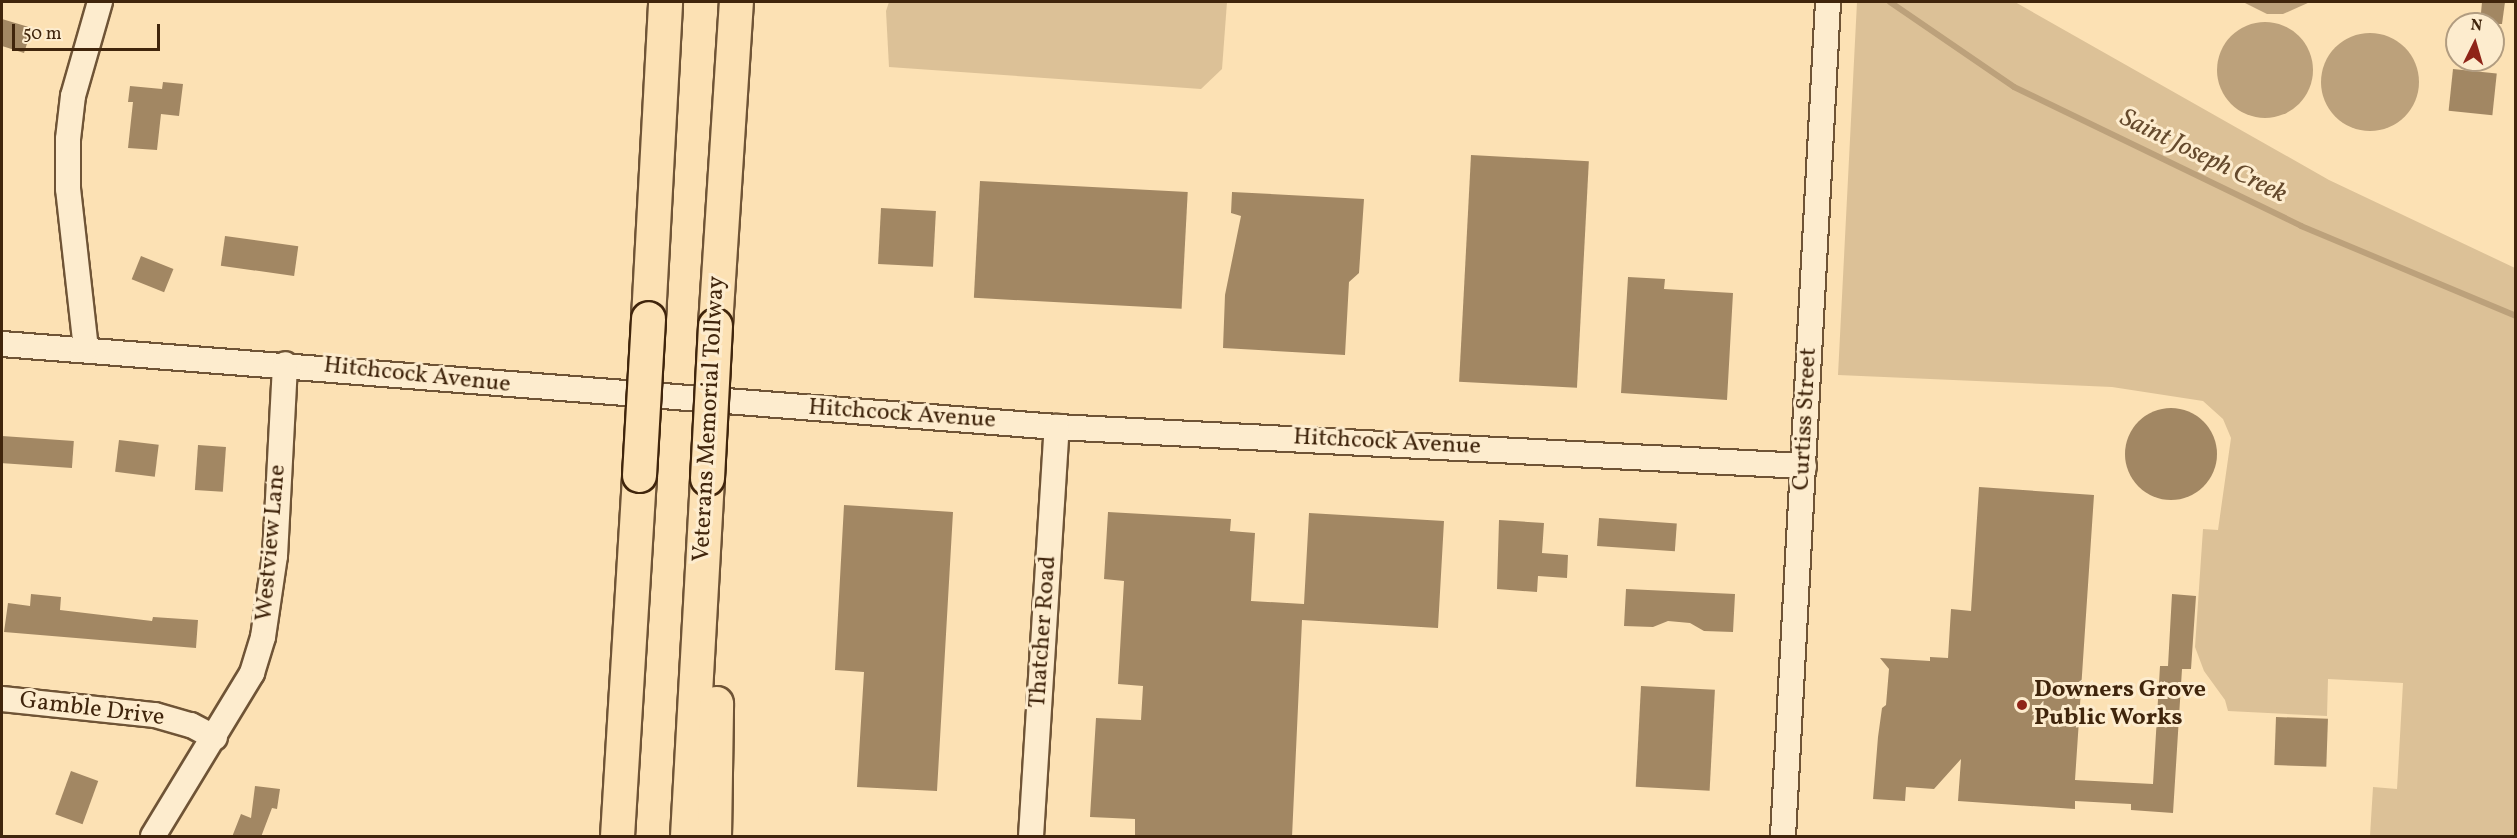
<!DOCTYPE html>
<html>
<head>
<meta charset="utf-8">
<style>
	body { margin:0 }
	#map { position:relative; width:2517px; height:838px; overflow:hidden; background:#fce1b4; font-family:Vollkorn,serif }
	div>[style] { position:absolute }
	.green>* { inset:0; background:#dcc197 }
	.water>* { inset:0; background:#bca17b }
	.round { border-radius:50% }
	.stream>* { height:6px; margin:-3px; padding:0 3px; transform-origin:3px; border-radius:3px; background:#bca17b }
	.building>* { inset:0; background:#a28763; transform-origin:0 0 }
	.roads { filter:drop-shadow(2px 0 #6f5436) drop-shadow(-2px 0 #6f5436) drop-shadow(0 2px #6f5436) drop-shadow(0 -2px #6f5436) }
	.minor>* { height:24px; margin:-12px; padding:0 12px; transform-origin:12px; border-radius:12px; background:#fdecce }
	.highway>* { height:33px; margin:-16.5px; padding:0 16.5px; transform-origin:16.5px; border-radius:16.5px; background:#fce1b4 }
	.bridges { filter:drop-shadow(2px 0 #40250c) drop-shadow(-2px 0 #40250c) drop-shadow(0 2px #40250c) drop-shadow(0 -2px #40250c) }
	.highway-bridge>* { height:33px; margin:-16.5px; padding:0 16.5px; transform-origin:16.5px; border-radius:16.5px; background:#fce1b4 }
	.dots>* { width:16px; height:16px; translate:-50% -50%; box-sizing:border-box; border:3px solid #fdecce; border-radius:50% }
	span { translate:-50% -50%; white-space:nowrap; text-align:center; line-height:1.15; -webkit-text-stroke:6px #fdecce; paint-order:stroke }
	.street-label { font-size:24px; color:#40250c }
	.poi-label { font-size:24px; color:#40250c; font-weight:700 }
	.left { translate:0 -50%; text-align:left }
	.water-label { font-size:26px; color:#654a2d; font-style:italic }
	.frame { position:absolute; inset:0; border:3px solid #40250c; pointer-events:none }
	.north { position:absolute; left:2445px; top:12px; width:60px; height:60px; box-sizing:border-box; background:#fdecce; border:2px solid #b19c80; border-radius:50%; rotate:5deg; font-size:16px; font-weight:700; line-height:24px; text-align:center; color:#40250c }
	.north::after { content:''; display:block; margin:auto; width:21px; height:27px; background:#8f2418; clip-path:polygon(50% 0,100% 100%,50% 72%,0 100%) }
	.scale { position:absolute; left:12px; top:24px; width:148px; height:27px; box-sizing:border-box; border:3px solid #40250c; border-top:0; padding-left:8px; font-size:18px; line-height:21px; white-space:nowrap; color:#40250c; -webkit-text-stroke:4px #fdecce; paint-order:stroke }
</style>
</head>
<body>
<div id="map">
	<div class="green">
		<div style="clip-path:polygon(889px 2px,1227px 2px,1222px 69px,1201px 89px,889px 67px,886px 11px)"></div>
		<div style="clip-path:polygon(1857px 2px,2015px 2px,2329px 180px,2515px 268px,2515px 836px,2370px 836px,2373px 787px,2397px 789px,2403px 683px,2328px 679px,2327px 716px,2228px 711px,2225px 700px,2204px 671px,2195px 647px,2203px 529px,2218px 530px,2231px 438px,2223px 419px,2203px 401px,2112px 387px,1838px 375px)"></div>
	</div>
	<div class="water">
		<div style="clip-path:polygon(2243px 2px,2310px 2px,2283px 14px,2267px 14px)"></div>
		<div class="round" style="left:2217px;top:22px;width:96px;height:96px"></div>
		<div class="round" style="left:2321px;top:33px;width:98px;height:98px"></div>
	</div>
	<div class="stream">
		<div style="left:1890px;top:2px;width:150px;rotate:34.4deg"></div>
		<div style="left:2014px;top:87px;width:319px;rotate:25.8deg"></div>
		<div style="left:2301px;top:226px;width:233px;rotate:22.7deg"></div>
	</div>
	<div class="building">
		<div style="clip-path:polygon(2482px 2px,2505px 2px,2502px 24px,2480px 24px)"></div>
		<div style="clip-path:polygon(2px 19px,32px 28px,24px 53px,2px 46px)"></div>
		<div style="left:2453px;top:69px;width:44px;height:42px;rotate:6deg"></div>
		<div style="clip-path:polygon(163px 82px,183px 84px,179px 116px,161px 114px,157px 150px,128px 148px,133px 102px,128px 102px,130px 86px,162px 89px)"></div>
		<div style="left:1471px;top:155px;width:118px;height:227px;rotate:3deg"></div>
		<div style="left:980px;top:181px;width:208px;height:117px;rotate:3deg"></div>
		<div style="clip-path:polygon(1232px 192px,1364px 199px,1359px 273px,1349px 282px,1345px 355px,1223px 348px,1225px 295px,1241px 216px,1231px 213px)"></div>
		<div style="left:881px;top:208px;width:55px;height:56px;rotate:3deg"></div>
		<div style="left:225px;top:236px;width:74px;height:30px;rotate:8deg"></div>
		<div style="left:141px;top:256px;width:35px;height:25px;rotate:22deg"></div>
		<div style="clip-path:polygon(1628px 277px,1665px 279px,1664px 289px,1733px 293px,1727px 400px,1621px 393px)"></div>
		<div class="round" style="left:2125px;top:408px;width:92px;height:92px"></div>
		<div style="left:2px;top:436px;width:72px;height:27px;rotate:4deg"></div>
		<div style="left:119px;top:440px;width:40px;height:32px;rotate:7deg"></div>
		<div style="left:198px;top:445px;width:28px;height:45px;rotate:4deg"></div>
		<div style="clip-path:polygon(1979px 487px,2094px 495px,2075px 780px,2153px 784px,2160px 666px,2168px 666px,2172px 594px,2196px 596px,2191px 669px,2182px 669px,2173px 813px,2131px 810px,2131px 804px,2075px 801px,2075px 809px,1958px 801px,1961px 759px,1934px 789px,1906px 787px,1905px 801px,1873px 799px,1878px 737px,1882px 708px,1886px 705px,1889px 669px,1880px 658px,1930px 661px,1930px 657px,1948px 658px,1951px 609px,1971px 611px)"></div>
		<div style="clip-path:polygon(844px 505px,953px 512px,937px 791px,857px 787px,864px 672px,835px 670px)"></div>
		<div style="clip-path:polygon(1108px 512px,1231px 519px,1230px 531px,1255px 533px,1251px 601px,1304px 604px,1309px 513px,1444px 521px,1438px 628px,1302px 620px,1292px 837px,1135px 835px,1135px 819px,1090px 817px,1096px 718px,1141px 720px,1143px 686px,1118px 684px,1124px 581px,1104px 579px)"></div>
		<div style="left:1599px;top:518px;width:78px;height:28px;rotate:4deg"></div>
		<div style="clip-path:polygon(1499px 520px,1544px 523px,1542px 553px,1568px 555px,1567px 578px,1538px 576px,1537px 592px,1497px 589px)"></div>
		<div style="clip-path:polygon(1626px 589px,1735px 594px,1733px 632px,1704px 631px,1690px 623px,1668px 621px,1653px 627px,1624px 626px)"></div>
		<div style="clip-path:polygon(31px 594px,61px 597px,60px 610px,152px 621px,153px 617px,198px 620px,196px 648px,4px 632px,8px 603px,30px 606px)"></div>
		<div style="left:1641px;top:686px;width:74px;height:101px;rotate:3deg"></div>
		<div style="left:2276px;top:717px;width:52px;height:48px;rotate:2deg"></div>
		<div style="left:71px;top:771px;width:29px;height:46px;rotate:20deg"></div>
		<div style="clip-path:polygon(255px 786px,280px 789px,277px 809px,272px 808px,261px 837px,232px 837px,241px 814px,251px 818px)"></div>
	</div>
	<div class="roads">
		<div class="minor">
			<div style="left:2px;top:344px;width:1058px;rotate:4.5deg"></div>
			<div style="left:1057px;top:427px;width:748px;rotate:2.99deg"></div>
			<div style="left:86px;top:349px;width:161px;rotate:-96.4deg"></div>
			<div style="left:68px;top:189px;width:50px;rotate:-90deg"></div>
			<div style="left:68px;top:139px;width:43px;rotate:-83.4deg"></div>
			<div style="left:73px;top:96px;width:98px;rotate:-74deg"></div>
			<div style="left:2px;top:699px;width:154px;rotate:6deg"></div>
			<div style="left:155px;top:715px;width:37px;rotate:16deg"></div>
			<div style="left:191px;top:725px;width:27px;rotate:28deg"></div>
			<div style="left:153px;top:836px;width:191px;rotate:-58.7deg"></div>
			<div style="left:252px;top:673px;width:38px;rotate:-73deg"></div>
			<div style="left:263px;top:637px;width:82px;rotate:-81.6deg"></div>
			<div style="left:275px;top:556px;width:192px;rotate:-87deg"></div>
			<div style="left:1031px;top:836px;width:410px;rotate:-86.4deg"></div>
			<div style="left:1783px;top:836px;width:835px;rotate:-86.91deg"></div>
		</div>
		<div class="highway">
			<div style="left:648px;top:318px;width:316px;rotate:-86.9deg"></div>
			<div style="left:715px;top:325px;width:324px;rotate:-86.3deg"></div>
			<div style="left:617px;top:836px;width:362px;rotate:-86.5deg"></div>
			<div style="left:687px;top:836px;width:359px;rotate:-86.8deg"></div>
			<div style="left:714px;top:836px;width:133px;rotate:-89.1deg"></div>
		</div>
	</div>
	<div class="bridges">
		<div class="highway-bridge">
			<div style="left:639px;top:475px;width:157px;rotate:-86.7deg"></div>
			<div style="left:707px;top:478px;width:153px;rotate:-87deg"></div>
		</div>
	</div>
	<div class="dots">
		<div style="left:2022px;top:705px;background:#8f2418"></div>
	</div>
	<div class="street-label">
		<span style="left:417px;top:376px;rotate:6deg">Hitchcock Avenue</span>
		<span style="left:902px;top:415px;rotate:4deg">Hitchcock Avenue</span>
		<span style="left:710px;top:419px;rotate:-87deg">Veterans Memorial Tollway</span>
		<span style="left:1806px;top:419px;rotate:-87deg">Curtiss Street</span>
		<span style="left:1387px;top:443px;rotate:3deg">Hitchcock Avenue</span>
		<span style="left:272px;top:543px;rotate:-85deg">Westview Lane</span>
		<span style="left:1044px;top:632px;rotate:-86deg">Thatcher Road</span>
		<span style="left:92px;top:710px;rotate:7deg">Gamble Drive</span>
	</div>
	<div class="poi-label">
		<span class="left" style="left:2034px;top:705px">Downers Grove<br>Public Works</span>
	</div>
	<div class="water-label">
		<span style="left:2203px;top:157px;rotate:26deg">Saint Joseph Creek</span>
	</div>
	<div class="frame"></div>
	<div class="north">N</div>
	<div class="scale">50 m</div>
</div>
</body>
</html>
